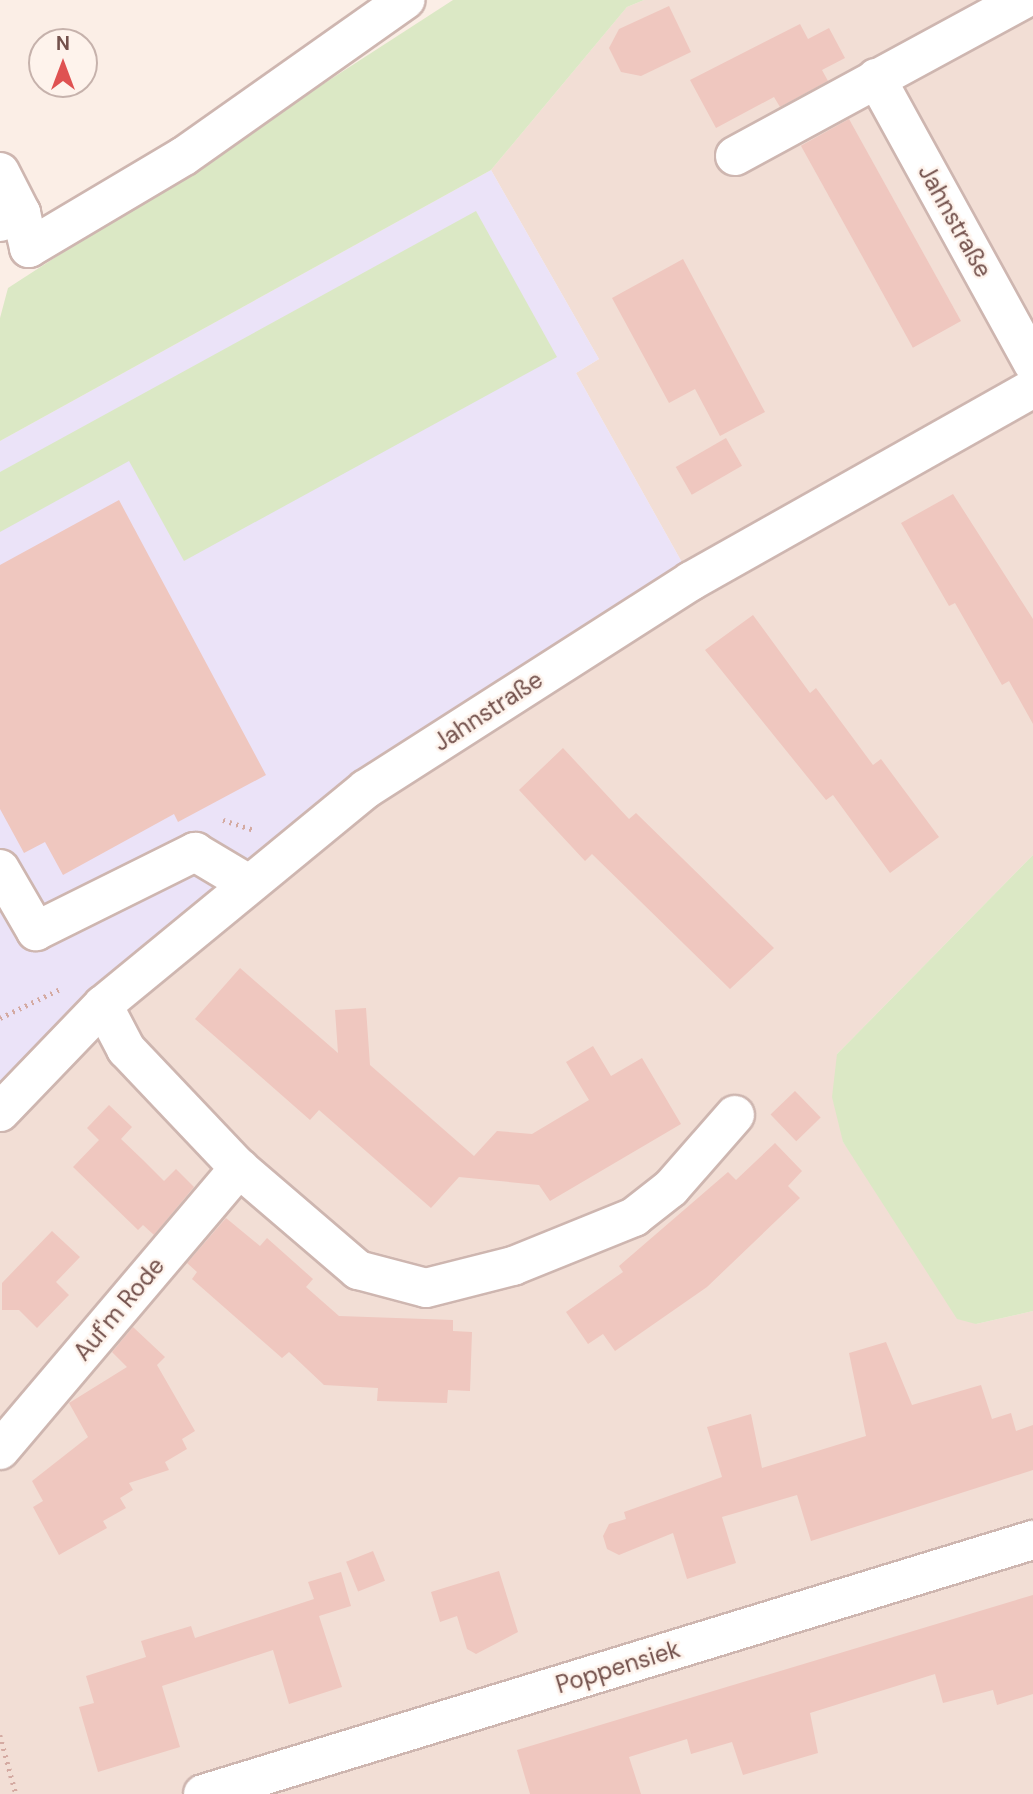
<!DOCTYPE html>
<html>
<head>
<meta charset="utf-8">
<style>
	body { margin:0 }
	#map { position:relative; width:1033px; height:1794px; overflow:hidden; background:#fbeee6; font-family:"DM Sans",sans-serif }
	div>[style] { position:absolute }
	.residential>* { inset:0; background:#f2ded5 }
	.education>* { inset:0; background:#ebe3f8 }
	.green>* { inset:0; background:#dbe8c5 }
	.building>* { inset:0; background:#efc7bf; transform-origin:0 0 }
	.path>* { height:4.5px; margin-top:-2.25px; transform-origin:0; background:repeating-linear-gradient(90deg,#d4aaa2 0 2px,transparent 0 7px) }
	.roads { filter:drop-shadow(2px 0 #ceb6b0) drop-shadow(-2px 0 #ceb6b0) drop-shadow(0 2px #ceb6b0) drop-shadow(0 -2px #ceb6b0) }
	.minor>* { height:38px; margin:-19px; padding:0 19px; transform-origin:19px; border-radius:19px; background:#fff }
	span { translate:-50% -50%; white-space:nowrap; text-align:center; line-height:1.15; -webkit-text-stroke:5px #fef3ec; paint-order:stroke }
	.street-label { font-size:24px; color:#73514c }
	.north { position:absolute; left:28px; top:28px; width:70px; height:70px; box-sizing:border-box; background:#fef3ec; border:2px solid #c6b2ac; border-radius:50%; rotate:0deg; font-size:19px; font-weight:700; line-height:28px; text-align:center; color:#73514c }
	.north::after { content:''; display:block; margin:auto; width:24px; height:32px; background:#df5252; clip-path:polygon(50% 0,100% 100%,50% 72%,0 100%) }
</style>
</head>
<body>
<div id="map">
	<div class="residential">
		<div style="clip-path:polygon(644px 0,1033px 0,1033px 855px,837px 1054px,843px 1142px,976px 1324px,1033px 1311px,1033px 1794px,0 1794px,0 1083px,248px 858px,352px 781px,684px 566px,576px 373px,599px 359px,491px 170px,627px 7px)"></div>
	</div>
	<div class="education">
		<div style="clip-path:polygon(491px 170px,599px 359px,576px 373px,684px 566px,352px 781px,248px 858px,0 1083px,0 441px)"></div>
	</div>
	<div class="green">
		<div style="clip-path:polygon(453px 0,644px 0,627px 7px,491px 170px,0 441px,0 318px,8px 288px)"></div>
		<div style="clip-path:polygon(476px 211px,557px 357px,184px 561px,129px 461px,0 532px,0 472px)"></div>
		<div style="clip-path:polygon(1033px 855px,1033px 1311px,976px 1324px,957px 1319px,843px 1142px,832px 1097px,837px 1054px)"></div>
	</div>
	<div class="building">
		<div style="clip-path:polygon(669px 6px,691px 52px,641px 76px,621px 72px,609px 48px,619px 29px)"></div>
		<div style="clip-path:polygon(800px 24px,808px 39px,829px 28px,845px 58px,822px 70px,828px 81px,780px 107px,774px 97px,716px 128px,690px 80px)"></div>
		<div style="left:849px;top:119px;width:231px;height:55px;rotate:61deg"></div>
		<div style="clip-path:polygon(683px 259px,765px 412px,720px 436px,695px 389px,669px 403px,612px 298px)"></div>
		<div style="left:726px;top:438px;width:32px;height:58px;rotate:60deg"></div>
		<div style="clip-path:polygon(953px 494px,1033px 619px,1033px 724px,1009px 681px,1002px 685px,955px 603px,949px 606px,901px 523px)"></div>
		<div style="clip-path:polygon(119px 500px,266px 775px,178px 822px,174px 814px,63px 875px,45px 842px,24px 853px,0 809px,0 565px)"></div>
		<div style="clip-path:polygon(753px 615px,810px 693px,816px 688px,873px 765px,881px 759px,939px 837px,890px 873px,833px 795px,826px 800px,705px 650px)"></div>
		<div style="clip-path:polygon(563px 748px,629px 819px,636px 813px,774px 948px,730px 989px,592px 854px,585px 861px,519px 790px)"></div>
		<div style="clip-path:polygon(240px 968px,338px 1053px,335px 1010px,366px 1008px,370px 1065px,474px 1156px,497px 1131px,532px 1134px,589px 1100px,566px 1062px,593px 1046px,611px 1076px,642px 1058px,681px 1124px,550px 1201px,539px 1185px,459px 1177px,431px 1208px,319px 1110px,310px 1120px,195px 1019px)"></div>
		<div style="left:795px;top:1091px;width:37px;height:34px;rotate:46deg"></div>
		<div style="clip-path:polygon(109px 1105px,132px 1127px,121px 1139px,143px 1160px,164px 1181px,176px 1169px,194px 1187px,154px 1235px,143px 1225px,138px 1230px,73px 1167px,99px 1140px,87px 1128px)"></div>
		<div style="clip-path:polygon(775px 1143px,802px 1171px,788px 1186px,800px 1198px,707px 1287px,615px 1351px,603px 1334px,588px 1344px,566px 1312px,623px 1272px,619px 1266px,728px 1172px,736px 1180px)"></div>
		<div style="clip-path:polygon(226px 1218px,260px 1246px,267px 1238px,313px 1279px,306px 1287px,339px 1316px,453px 1320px,453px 1331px,472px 1332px,470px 1391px,448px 1390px,447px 1403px,377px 1401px,378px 1388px,324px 1385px,289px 1352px,282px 1358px,192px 1279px,197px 1272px,187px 1263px)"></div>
		<div style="clip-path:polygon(52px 1231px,80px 1257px,56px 1282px,69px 1295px,37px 1328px,19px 1310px,2px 1310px,2px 1283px)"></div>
		<div style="clip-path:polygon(133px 1327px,165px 1357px,157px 1365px,195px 1431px,182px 1439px,187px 1449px,165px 1462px,169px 1470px,129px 1483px,133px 1490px,120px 1498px,126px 1508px,103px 1521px,107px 1528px,59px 1555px,33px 1507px,43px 1501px,32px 1481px,88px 1437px,69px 1403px,127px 1367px,112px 1352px)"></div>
		<div style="clip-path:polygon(886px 1342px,912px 1405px,981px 1385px,992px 1419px,1011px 1413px,1016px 1431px,1033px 1425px,1033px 1470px,811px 1541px,797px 1495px,722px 1517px,736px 1563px,687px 1579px,673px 1533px,619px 1555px,607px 1549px,603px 1536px,609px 1524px,626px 1519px,624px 1512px,722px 1477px,707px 1427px,751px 1414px,762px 1468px,866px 1436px,849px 1353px)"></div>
		<div style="left:373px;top:1551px;width:32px;height:29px;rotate:68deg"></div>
		<div style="clip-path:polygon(499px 1571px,518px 1632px,476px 1654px,467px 1649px,457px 1616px,440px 1622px,431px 1592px)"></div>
		<div style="clip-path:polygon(341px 1572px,351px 1606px,319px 1616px,342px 1687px,289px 1704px,273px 1650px,162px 1686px,180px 1747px,98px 1772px,79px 1707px,94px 1703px,86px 1676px,146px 1657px,141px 1641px,191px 1626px,195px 1638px,314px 1599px,308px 1582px)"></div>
		<div style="clip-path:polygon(1033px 1595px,1033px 1694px,997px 1705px,993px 1690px,943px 1703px,935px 1674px,810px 1713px,818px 1753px,743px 1775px,732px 1742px,691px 1754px,687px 1739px,629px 1757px,641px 1794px,530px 1794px,517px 1750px)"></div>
	</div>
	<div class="path">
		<div style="left:223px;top:820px;width:33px;rotate:18deg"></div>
		<div style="left:0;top:1018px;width:69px;rotate:-25.8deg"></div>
		<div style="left:0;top:1735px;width:61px;rotate:74.8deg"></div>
	</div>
	<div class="roads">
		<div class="minor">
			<div style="left:876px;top:78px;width:326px;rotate:61.2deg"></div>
			<div style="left:735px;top:156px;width:327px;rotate:-28.5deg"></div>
			<div style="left:0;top:172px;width:46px;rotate:62.9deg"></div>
			<div style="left:0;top:222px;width:23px;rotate:-23deg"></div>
			<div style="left:21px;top:213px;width:36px;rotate:77deg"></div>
			<div style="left:29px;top:248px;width:180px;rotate:-30.7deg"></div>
			<div style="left:184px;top:156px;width:271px;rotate:-35.2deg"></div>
			<div style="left:0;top:869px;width:72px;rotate:59.9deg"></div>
			<div style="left:36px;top:931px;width:178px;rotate:-26.4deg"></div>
			<div style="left:195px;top:852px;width:61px;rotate:30.8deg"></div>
			<div style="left:103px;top:1005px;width:50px;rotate:62.4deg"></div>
			<div style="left:126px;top:1049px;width:164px;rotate:46.5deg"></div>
			<div style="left:239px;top:1168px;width:157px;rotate:40.6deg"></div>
			<div style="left:358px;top:1270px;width:70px;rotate:14.8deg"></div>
			<div style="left:426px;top:1288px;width:90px;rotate:-14.2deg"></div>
			<div style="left:513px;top:1266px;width:131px;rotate:-22deg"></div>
			<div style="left:634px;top:1217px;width:47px;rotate:-38.1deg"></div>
			<div style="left:671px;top:1188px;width:97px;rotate:-48.8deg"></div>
			<div style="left:0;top:1112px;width:149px;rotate:-46.1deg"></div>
			<div style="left:103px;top:1005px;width:340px;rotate:-39.4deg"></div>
			<div style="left:366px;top:789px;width:386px;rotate:-32.6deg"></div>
			<div style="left:691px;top:581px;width:393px;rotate:-29.4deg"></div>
			<div style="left:0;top:1450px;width:370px;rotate:-49.7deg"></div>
			<div style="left:203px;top:1794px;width:868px;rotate:-17.02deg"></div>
		</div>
	</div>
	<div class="street-label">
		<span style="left:955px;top:221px;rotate:61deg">Jahnstraße</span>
		<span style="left:488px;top:711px;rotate:-33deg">Jahnstraße</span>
		<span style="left:119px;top:1309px;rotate:-50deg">Auf'm Rode</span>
		<span style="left:618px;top:1667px;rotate:-17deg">Poppensiek</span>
	</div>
	<div class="north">N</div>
</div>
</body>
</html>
